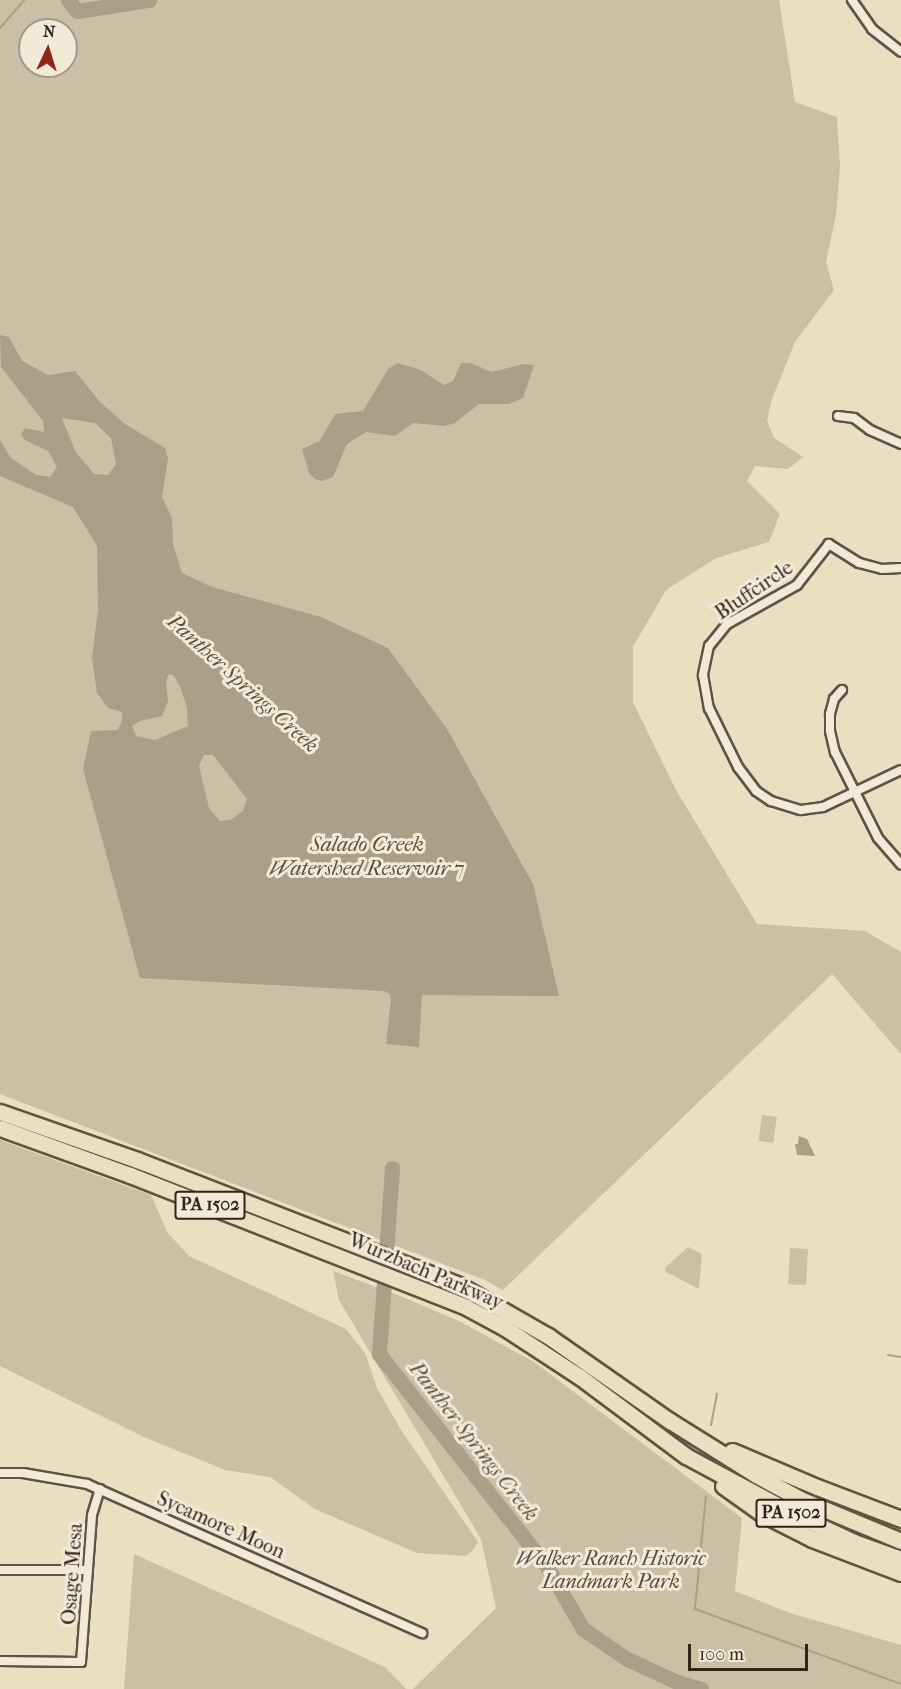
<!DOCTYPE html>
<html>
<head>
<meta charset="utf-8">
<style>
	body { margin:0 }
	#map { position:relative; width:901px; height:1689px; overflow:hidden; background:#eadfc1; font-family:"IM FELL French Canon",serif }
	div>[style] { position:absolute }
	.green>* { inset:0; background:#cbbfa5; transform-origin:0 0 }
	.water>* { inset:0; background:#ac9f88 }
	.stream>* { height:2px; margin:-1px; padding:0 1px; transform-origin:1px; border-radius:1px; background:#ac9f88 }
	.river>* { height:15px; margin:-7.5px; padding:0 7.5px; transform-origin:7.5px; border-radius:7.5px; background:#ac9f88 }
	.roads { filter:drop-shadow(2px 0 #615344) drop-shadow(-2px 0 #615344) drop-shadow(0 2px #615344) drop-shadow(0 -2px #615344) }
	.street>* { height:8px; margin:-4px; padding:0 4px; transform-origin:4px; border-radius:4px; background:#f1ead7 }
	.highway>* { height:15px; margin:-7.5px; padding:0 7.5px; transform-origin:7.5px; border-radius:7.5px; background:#eadfc1 }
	span { translate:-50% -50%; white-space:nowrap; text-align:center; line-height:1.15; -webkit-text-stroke:6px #f1ead7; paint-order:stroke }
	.shield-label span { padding:2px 4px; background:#f1ead7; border:2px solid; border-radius:4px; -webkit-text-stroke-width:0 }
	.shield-label { font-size:18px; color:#33241a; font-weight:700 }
	.street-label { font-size:20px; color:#33241a }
	.park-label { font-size:20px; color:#594b3d; font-style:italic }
	.water-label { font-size:21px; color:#5d4f40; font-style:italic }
	.north { position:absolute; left:18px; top:18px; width:60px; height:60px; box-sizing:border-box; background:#f1ead7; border:2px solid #a59b8b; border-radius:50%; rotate:4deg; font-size:16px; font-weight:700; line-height:24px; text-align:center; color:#33241a }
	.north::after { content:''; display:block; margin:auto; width:21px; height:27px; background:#8f2418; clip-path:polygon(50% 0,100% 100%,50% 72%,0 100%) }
	.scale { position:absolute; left:688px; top:1644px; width:120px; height:27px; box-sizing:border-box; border:3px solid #33241a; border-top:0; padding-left:8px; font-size:18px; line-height:21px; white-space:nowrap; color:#33241a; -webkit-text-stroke:4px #f1ead7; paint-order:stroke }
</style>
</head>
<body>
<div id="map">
	<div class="green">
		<div style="clip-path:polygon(evenodd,0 0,779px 0,795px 102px,837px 117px,840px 166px,836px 215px,826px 262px,834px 290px,795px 342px,772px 399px,767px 420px,774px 438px,803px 457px,788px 469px,755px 466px,747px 481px,780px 514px,769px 542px,716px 558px,666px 590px,633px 647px,633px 702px,676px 790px,757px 924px,865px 931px,901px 952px,901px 1054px,832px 974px,503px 1290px,485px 1280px,0 1094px,0 0,30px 30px,66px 30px,66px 66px,30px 66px,30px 30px)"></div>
		<div style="left:762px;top:1115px;width:15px;height:26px;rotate:8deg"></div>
		<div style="clip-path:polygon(0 1140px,151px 1195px,167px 1232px,189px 1256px,346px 1329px,365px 1353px,377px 1388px,401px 1430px,478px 1542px,474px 1549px,466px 1556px,417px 1553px,315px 1509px,270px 1477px,225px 1470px,144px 1437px,0 1366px)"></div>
		<div style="clip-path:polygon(688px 1247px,702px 1254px,699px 1289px,666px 1272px,665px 1268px)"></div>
		<div style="left:790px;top:1248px;width:18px;height:36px;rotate:3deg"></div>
		<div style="clip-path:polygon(333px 1271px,398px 1295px,461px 1322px,534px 1362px,742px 1518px,735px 1591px,790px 1613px,901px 1645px,901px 1689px,413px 1689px,496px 1608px,481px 1539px,339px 1300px)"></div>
		<div style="clip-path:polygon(134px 1554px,385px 1667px,406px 1689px,124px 1689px)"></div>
	</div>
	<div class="water">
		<div style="clip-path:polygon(evenodd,0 335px,9px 337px,22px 361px,48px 375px,75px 371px,100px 402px,125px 424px,165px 448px,168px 458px,162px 497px,172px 518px,173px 544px,182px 573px,212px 587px,321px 617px,388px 648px,447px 729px,533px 884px,559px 996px,422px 995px,419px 1047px,386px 1044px,391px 999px,390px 994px,384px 991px,140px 978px,83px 769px,91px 731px,118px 730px,122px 720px,122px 712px,108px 708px,97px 693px,92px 657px,98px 610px,97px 546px,73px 507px,0 476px,0 440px,11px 458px,36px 475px,50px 477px,57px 467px,48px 451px,25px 440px,21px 434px,25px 428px,44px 432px,43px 421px,1px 367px,0 335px,62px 418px,95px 423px,111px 438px,116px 464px,108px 475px,94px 474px,75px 451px,62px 418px,0 335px,169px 674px,174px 676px,181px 689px,187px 708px,188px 726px,155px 740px,136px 736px,132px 726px,140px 721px,162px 716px,168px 701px,166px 681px,169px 674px,0 335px,204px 755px,213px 755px,247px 799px,243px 811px,230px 820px,220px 821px,209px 808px,199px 766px,204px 755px)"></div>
		<div style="clip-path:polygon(398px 363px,421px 370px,444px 385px,453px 381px,461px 363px,471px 363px,491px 372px,524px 364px,534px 365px,523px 398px,508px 404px,479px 404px,455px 423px,444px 426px,413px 423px,395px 436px,366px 432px,347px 444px,333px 477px,322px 481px,315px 479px,309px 473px,302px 449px,320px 441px,335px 414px,363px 411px,388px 369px)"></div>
		<div style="clip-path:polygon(799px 1136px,807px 1139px,815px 1156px,797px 1155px,795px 1144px,798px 1144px)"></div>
	</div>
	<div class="stream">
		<div style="left:0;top:28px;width:37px;rotate:-49deg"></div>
		<div style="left:888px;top:1355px;width:13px;rotate:9deg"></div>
		<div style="left:711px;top:1425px;width:32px;rotate:-79deg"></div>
		<div style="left:706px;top:1496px;width:114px;rotate:95.6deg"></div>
		<div style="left:695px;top:1609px;width:219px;rotate:20deg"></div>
	</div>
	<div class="river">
		<div style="left:68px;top:0;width:14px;rotate:51deg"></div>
		<div style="left:77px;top:11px;width:73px;rotate:-8.7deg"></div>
		<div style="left:392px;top:1168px;width:186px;rotate:94deg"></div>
		<div style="left:379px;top:1354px;width:271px;rotate:51.7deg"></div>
		<div style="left:547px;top:1567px;width:72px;rotate:59.9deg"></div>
		<div style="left:583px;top:1629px;width:53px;rotate:34.3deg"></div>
		<div style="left:627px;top:1659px;width:55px;rotate:24.7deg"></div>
		<div style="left:677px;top:1682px;width:25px;rotate:16deg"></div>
	</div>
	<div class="roads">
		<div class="street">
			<div style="left:852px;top:0;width:35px;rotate:55deg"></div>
			<div style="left:872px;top:29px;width:37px;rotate:38deg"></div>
			<div style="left:838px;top:416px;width:16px;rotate:7deg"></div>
			<div style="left:854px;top:418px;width:20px;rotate:37deg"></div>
			<div style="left:870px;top:430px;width:34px;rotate:24deg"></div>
			<div style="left:901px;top:568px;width:19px;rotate:177deg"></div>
			<div style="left:882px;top:569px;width:24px;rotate:-165deg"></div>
			<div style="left:859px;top:563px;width:36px;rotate:-148deg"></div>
			<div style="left:829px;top:544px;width:52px;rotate:128deg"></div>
			<div style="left:797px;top:585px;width:80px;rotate:150.9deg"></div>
			<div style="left:727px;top:624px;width:28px;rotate:129deg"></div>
			<div style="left:709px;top:646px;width:30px;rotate:102deg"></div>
			<div style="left:703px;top:675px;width:34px;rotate:80deg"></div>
			<div style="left:709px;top:708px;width:66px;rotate:63.8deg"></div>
			<div style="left:738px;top:767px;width:30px;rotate:53deg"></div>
			<div style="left:756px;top:791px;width:18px;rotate:34deg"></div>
			<div style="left:771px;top:801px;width:31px;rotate:17deg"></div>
			<div style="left:801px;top:810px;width:22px;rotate:-8deg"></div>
			<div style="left:823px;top:807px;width:86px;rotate:-25.4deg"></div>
			<div style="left:842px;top:690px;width:12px;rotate:132deg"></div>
			<div style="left:834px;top:699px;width:16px;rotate:105deg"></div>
			<div style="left:830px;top:714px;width:17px;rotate:90deg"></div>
			<div style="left:830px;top:731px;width:22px;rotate:77deg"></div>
			<div style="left:835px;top:752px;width:96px;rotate:63.4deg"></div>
			<div style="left:878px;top:838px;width:35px;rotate:49deg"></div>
			<div style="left:0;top:1473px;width:23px"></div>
			<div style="left:23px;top:1473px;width:65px;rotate:9.8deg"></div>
			<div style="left:87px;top:1484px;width:367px;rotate:24deg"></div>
			<div style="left:0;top:1570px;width:88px"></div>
			<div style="left:0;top:1661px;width:81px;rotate:0.7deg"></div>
			<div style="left:81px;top:1662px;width:147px;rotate:-85.7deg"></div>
			<div style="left:92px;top:1515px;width:27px;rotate:-73deg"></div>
		</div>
		<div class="highway">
			<div style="left:0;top:1112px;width:145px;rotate:19.3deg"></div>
			<div style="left:137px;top:1160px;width:345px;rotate:21.2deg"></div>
			<div style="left:459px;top:1285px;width:103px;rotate:29.8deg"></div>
			<div style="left:548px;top:1336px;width:149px;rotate:34.9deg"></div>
			<div style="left:670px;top:1421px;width:102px;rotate:32.1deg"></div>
			<div style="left:756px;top:1475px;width:50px;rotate:28.6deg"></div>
			<div style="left:800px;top:1499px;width:109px;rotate:22.6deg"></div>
			<div style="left:0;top:1128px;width:138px;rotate:19.9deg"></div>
			<div style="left:130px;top:1175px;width:361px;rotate:21.4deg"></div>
			<div style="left:466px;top:1307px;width:44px;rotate:28.3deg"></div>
			<div style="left:505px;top:1328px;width:90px;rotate:33.2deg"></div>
			<div style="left:580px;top:1377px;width:132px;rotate:36.7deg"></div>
			<div style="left:686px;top:1456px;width:120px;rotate:28.3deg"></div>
			<div style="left:792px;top:1513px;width:68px;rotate:25.1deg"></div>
			<div style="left:854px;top:1542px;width:50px;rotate:19.9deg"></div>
			<div style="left:732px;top:1451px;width:92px;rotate:23deg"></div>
			<div style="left:817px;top:1487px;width:90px;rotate:20.9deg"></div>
			<div style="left:723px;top:1486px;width:47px;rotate:35.4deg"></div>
			<div style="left:761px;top:1513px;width:57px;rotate:27deg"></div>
			<div style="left:812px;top:1539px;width:95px;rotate:20.9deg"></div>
		</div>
	</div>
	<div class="shield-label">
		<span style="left:210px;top:1205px">PA 1502</span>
		<span style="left:791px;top:1513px">PA 1502</span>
	</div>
	<div class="street-label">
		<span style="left:754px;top:590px;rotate:-34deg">Bluffcircle</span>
		<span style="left:426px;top:1271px;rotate:23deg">Wurzbach Parkway</span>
		<span style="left:221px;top:1525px;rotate:24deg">Sycamore Moon</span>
		<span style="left:72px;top:1574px;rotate:-86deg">Osage Mesa</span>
	</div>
	<div class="park-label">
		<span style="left:611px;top:1570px">Walker Ranch Historic<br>Landmark Park</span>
	</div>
	<div class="water-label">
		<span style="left:243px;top:683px;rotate:42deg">Panther Springs Creek</span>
		<span style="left:367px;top:856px">Salado Creek<br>Watershed Reservoir 7</span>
		<span style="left:474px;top:1441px;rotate:52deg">Panther Springs Creek</span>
	</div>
	<div class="north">N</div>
	<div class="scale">100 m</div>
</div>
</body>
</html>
